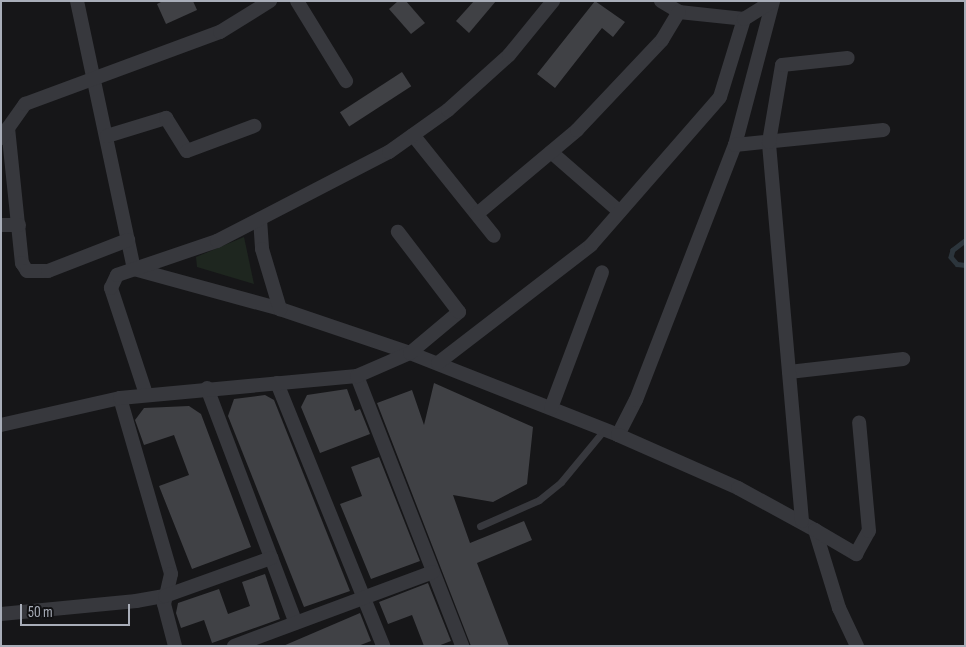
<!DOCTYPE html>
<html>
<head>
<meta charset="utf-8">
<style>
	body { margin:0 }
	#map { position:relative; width:966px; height:647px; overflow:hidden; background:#161618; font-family:"Sofia Sans Condensed",sans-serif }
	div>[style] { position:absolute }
	.green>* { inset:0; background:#1e261f }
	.stream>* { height:4.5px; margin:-2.25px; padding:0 2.25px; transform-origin:2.25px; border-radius:2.25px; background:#2c353c }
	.building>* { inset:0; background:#404145; transform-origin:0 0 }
	.lane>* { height:7px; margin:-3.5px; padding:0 3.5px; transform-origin:3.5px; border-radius:3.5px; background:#37383d }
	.street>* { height:14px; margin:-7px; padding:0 7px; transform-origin:7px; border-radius:7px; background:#37383d }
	span { translate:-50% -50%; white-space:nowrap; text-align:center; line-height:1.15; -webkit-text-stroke:4.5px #111113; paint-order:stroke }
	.frame { position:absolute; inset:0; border:2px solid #a8adb8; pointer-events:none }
	.scale { position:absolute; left:20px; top:604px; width:110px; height:22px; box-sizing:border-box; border:2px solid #a8adb8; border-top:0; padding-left:6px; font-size:15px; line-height:18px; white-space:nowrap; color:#a8adb8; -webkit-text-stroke:4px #111113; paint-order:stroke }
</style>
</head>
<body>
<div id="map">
	<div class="green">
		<div style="clip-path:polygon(244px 237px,254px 284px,197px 267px,196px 257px)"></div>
	</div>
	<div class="stream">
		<div style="left:965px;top:241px;width:15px;rotate:143deg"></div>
		<div style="left:953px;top:250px;width:7px;rotate:106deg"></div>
		<div style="left:951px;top:257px;width:9px;rotate:49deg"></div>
		<div style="left:957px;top:264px;width:8px;rotate:7deg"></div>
	</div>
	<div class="building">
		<div style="clip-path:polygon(163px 1px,193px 1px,197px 10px,166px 24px,157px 4px)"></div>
		<div style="clip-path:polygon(398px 1px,406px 1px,425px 23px,411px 34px,389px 9px)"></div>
		<div style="clip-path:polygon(474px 1px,496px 1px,469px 33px,456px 21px)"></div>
		<div style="clip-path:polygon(595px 1px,625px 22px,613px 37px,602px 28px,555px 88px,537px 74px)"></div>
		<div style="left:402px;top:72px;width:17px;height:74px;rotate:57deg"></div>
		<div style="clip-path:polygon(434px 383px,533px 427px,527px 484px,493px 502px,453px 495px,470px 543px,524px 521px,532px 540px,477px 563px,509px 646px,471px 646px,377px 403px,412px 390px,424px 425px)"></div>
		<div style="clip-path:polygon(347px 389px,355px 411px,360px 409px,370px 434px,320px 453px,301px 407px,307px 395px)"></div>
		<div style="clip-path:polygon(265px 395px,274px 400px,350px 591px,304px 607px,228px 416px,234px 399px)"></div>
		<div style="clip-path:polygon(189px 406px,201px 414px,251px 547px,192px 569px,159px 486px,189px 475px,174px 435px,144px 445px,135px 420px,144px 408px)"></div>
		<div style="clip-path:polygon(379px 457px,420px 561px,371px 579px,340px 504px,362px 496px,351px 467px)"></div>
		<div style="clip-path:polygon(265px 574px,280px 619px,212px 643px,204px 620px,181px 628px,176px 613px,178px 603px,219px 589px,228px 614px,250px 606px,242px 582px)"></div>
		<div style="clip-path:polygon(428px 583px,451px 641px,438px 646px,424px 646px,412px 615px,388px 624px,379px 602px)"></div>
		<div style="clip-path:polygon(360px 613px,371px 641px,358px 646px,283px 646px)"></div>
	</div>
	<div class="lane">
		<div style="left:480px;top:526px;width:64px;rotate:-23.8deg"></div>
		<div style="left:539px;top:500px;width:28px;rotate:-39deg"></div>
		<div style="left:561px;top:482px;width:67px;rotate:-50.4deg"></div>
	</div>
	<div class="street">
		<div style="left:77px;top:1px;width:274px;rotate:78deg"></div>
		<div style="left:134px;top:269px;width:151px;rotate:15.3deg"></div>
		<div style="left:280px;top:309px;width:137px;rotate:18.7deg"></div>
		<div style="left:410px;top:353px;width:224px;rotate:21.5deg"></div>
		<div style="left:618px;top:435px;width:39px;rotate:-63deg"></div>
		<div style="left:636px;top:400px;width:274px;rotate:-68.8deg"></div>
		<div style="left:735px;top:145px;width:149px;rotate:-75.2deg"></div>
		<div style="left:297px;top:1px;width:94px;rotate:58.5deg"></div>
		<div style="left:661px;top:1px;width:21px;rotate:31deg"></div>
		<div style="left:679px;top:12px;width:65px;rotate:6.1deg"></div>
		<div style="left:8px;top:128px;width:136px;rotate:84.1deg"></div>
		<div style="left:22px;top:263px;width:9px;rotate:58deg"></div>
		<div style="left:27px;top:271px;width:21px"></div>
		<div style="left:48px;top:271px;width:86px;rotate:-21.2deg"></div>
		<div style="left:413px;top:135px;width:129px;rotate:51.3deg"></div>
		<div style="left:107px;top:136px;width:62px;rotate:-17deg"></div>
		<div style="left:166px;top:118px;width:39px;rotate:58deg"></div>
		<div style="left:187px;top:151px;width:72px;rotate:-20.5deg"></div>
		<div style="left:1px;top:138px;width:42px;rotate:-54.8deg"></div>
		<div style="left:25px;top:104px;width:208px;rotate:-20.3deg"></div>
		<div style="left:220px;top:32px;width:59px;rotate:-31.8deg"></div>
		<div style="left:735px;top:145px;width:149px;rotate:-5.8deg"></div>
		<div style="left:551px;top:152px;width:91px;rotate:41deg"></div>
		<div style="left:477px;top:214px;width:131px;rotate:-40deg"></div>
		<div style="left:577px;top:130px;width:124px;rotate:-46.6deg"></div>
		<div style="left:662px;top:40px;width:33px;rotate:-59deg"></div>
		<div style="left:260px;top:219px;width:30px;rotate:86deg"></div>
		<div style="left:262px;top:249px;width:63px;rotate:73.3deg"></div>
		<div style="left:1px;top:225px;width:18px"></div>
		<div style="left:438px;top:363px;width:193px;rotate:-37.6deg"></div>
		<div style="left:591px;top:245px;width:196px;rotate:-48.9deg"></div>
		<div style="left:720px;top:97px;width:82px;rotate:-72.9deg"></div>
		<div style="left:744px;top:19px;width:34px;rotate:-32deg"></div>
		<div style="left:789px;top:372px;width:115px;rotate:-6.5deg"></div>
		<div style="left:357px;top:376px;width:290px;rotate:68.7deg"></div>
		<div style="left:277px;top:383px;width:284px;rotate:68deg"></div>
		<div style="left:207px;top:388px;width:251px;rotate:69.3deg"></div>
		<div style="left:146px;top:394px;width:112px;rotate:-108.3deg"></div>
		<div style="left:111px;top:288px;width:14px;rotate:-65deg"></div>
		<div style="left:117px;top:275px;width:106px;rotate:-18.8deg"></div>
		<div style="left:217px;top:241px;width:194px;rotate:-27.4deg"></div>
		<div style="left:389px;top:152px;width:72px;rotate:-35.4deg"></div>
		<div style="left:448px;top:110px;width:82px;rotate:-42deg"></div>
		<div style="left:509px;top:55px;width:70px;rotate:-50.8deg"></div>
		<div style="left:120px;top:398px;width:183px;rotate:73.8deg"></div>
		<div style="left:171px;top:574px;width:31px;rotate:103deg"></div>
		<div style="left:164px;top:604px;width:43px;rotate:75.3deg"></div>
		<div style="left:551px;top:408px;width:145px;rotate:-69.4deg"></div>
		<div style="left:1px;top:425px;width:122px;rotate:-12.8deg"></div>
		<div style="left:120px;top:398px;width:238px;rotate:-5.3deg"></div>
		<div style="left:357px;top:376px;width:58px;rotate:-23.5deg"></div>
		<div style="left:410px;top:353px;width:64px;rotate:-39.9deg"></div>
		<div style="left:459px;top:312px;width:101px;rotate:-127.3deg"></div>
		<div style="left:618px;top:435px;width:131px;rotate:23.8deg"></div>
		<div style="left:738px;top:488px;width:88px;rotate:28.6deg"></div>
		<div style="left:815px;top:530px;width:82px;rotate:72.9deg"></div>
		<div style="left:839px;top:608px;width:42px;rotate:64.7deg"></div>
		<div style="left:802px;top:521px;width:380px;rotate:-95deg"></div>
		<div style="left:769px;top:142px;width:78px;rotate:-80.4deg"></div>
		<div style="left:782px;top:65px;width:66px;rotate:-6.1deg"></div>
		<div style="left:815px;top:530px;width:48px;rotate:30.3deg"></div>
		<div style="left:856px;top:554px;width:26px;rotate:-61deg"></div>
		<div style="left:869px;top:531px;width:109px;rotate:-95.2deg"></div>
		<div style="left:1px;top:614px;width:136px;rotate:-5.5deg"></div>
		<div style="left:136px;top:601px;width:29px;rotate:-10deg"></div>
		<div style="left:165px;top:596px;width:113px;rotate:-19.7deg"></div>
		<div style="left:234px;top:646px;width:212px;rotate:-20.4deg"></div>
	</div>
	<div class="frame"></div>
	<div class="scale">50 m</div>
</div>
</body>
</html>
